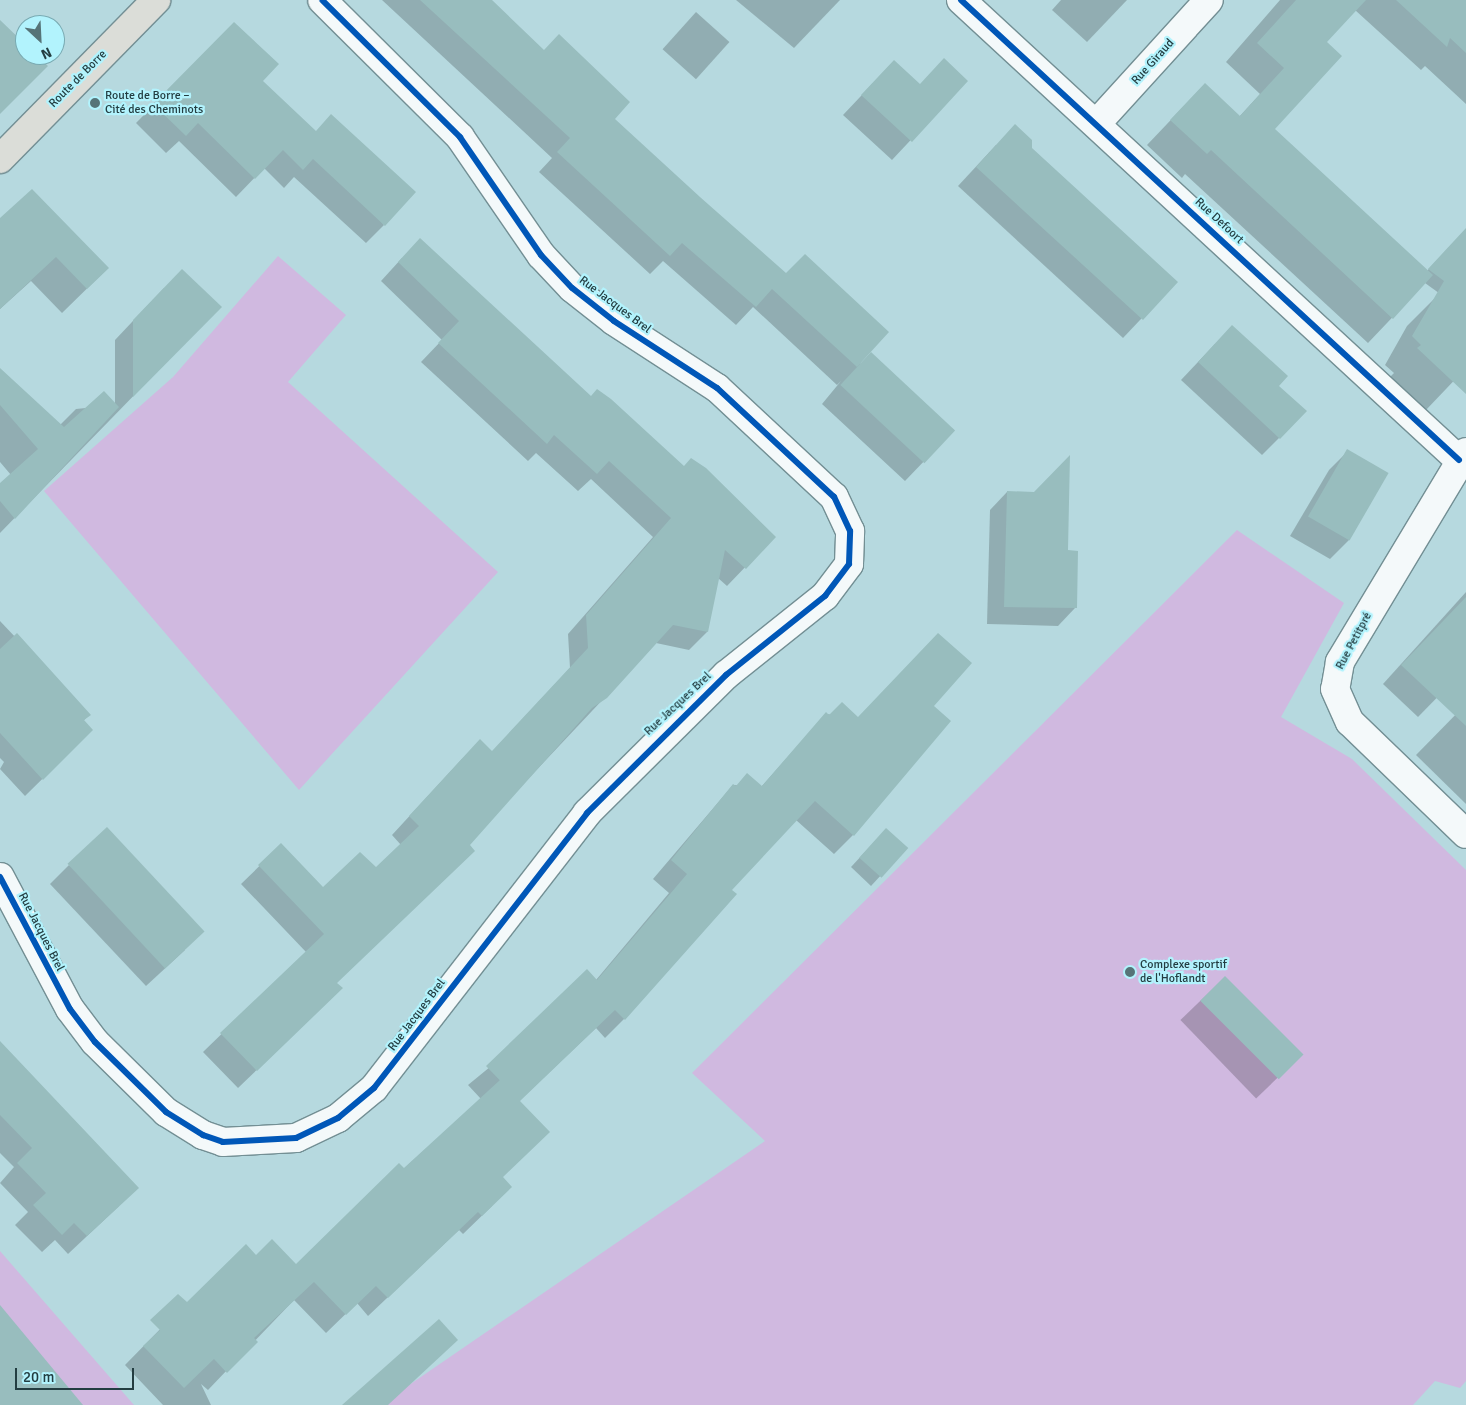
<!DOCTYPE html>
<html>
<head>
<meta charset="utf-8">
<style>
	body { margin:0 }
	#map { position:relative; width:1466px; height:1405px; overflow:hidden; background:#b6d9df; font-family:Signika,sans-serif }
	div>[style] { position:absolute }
	.green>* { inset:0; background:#d0b9e0 }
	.shadow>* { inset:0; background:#0003; transform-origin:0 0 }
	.building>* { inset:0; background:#98bdbe; transform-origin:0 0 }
	.roads { filter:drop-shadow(1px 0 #738f94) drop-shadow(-1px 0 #738f94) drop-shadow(0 1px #738f94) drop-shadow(0 -1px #738f94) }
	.minor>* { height:28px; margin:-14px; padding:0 14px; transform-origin:14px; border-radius:14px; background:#f4f9fa }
	.major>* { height:28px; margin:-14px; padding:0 14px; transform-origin:14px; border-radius:14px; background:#dbddd8 }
	.cycleway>* { height:6px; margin:-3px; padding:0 3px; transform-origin:3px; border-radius:3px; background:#0057b8 }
	.dots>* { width:14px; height:14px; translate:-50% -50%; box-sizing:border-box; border:2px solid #b2f3fd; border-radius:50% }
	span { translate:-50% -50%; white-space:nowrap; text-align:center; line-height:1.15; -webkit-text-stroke:4.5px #b2f3fd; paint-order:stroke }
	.street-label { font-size:12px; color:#233d41 }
	.poi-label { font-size:12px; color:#233d41 }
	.left { translate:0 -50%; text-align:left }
	.north { position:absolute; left:15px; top:15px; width:50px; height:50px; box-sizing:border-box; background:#b2f3fd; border:1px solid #79aab2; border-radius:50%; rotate:155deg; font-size:14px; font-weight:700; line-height:20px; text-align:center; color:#233d41 }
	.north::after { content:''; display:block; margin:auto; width:18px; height:22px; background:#567478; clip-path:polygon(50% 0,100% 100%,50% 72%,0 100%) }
	.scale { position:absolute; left:15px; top:1368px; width:119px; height:22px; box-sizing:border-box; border:2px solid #233d41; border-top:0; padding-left:6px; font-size:15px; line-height:18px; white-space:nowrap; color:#233d41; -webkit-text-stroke:4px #b2f3fd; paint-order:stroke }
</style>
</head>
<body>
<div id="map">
	<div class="green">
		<div style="clip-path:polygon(278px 256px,346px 315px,288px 382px,498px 572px,299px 790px,44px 491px,173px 377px)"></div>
		<div style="clip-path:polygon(1237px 530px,1344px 603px,1281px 717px,1352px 759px,1466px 870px,1466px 1381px,1460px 1388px,1435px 1381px,1413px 1405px,380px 1405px,765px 1141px,692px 1073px)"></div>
		<div style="clip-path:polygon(0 1251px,134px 1405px,0 1405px)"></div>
	</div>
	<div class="shadow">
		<div style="clip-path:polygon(382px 0,488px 0,861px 364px,954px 430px,905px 481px,822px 404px,841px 381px,837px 385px,753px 307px,736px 325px,663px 261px,650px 274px,539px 172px,552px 158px)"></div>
		<div style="clip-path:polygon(736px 0,840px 0,794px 48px)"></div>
		<div style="clip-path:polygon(1061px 0,1127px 0,1087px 42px,1052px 10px)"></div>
		<div style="clip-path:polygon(1280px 0,1466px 0,1466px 104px,1425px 66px,1421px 70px,1355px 10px,1325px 42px,1273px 129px,1427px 271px,1452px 244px,1466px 240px,1466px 272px,1443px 296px,1425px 283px,1368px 343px,1185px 174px,1182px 178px,1147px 145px,1205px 84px,1239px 117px,1260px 94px,1226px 62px)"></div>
		<div style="left:696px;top:12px;width:45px;height:50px;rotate:42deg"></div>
		<div style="clip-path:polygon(216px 42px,315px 132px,384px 225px,366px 243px,294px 177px,284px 188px,264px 168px,236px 197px,179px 141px,166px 153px,136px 123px)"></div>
		<div style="clip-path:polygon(894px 61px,919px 85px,966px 81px,892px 160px,843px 115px)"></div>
		<div style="clip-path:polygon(996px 145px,1031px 148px,1176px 282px,1123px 338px,958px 186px)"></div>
		<div style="clip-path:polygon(0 221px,108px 268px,62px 313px,31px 281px,0 309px)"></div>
		<div style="clip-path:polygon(402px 258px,774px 537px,727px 586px,718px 578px,707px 632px,689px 650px,656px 643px,336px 983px,323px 1006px,238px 1088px,203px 1052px,306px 952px,241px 884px,281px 845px,323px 889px,375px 869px,401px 845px,392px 835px,462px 759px,492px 752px,570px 668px,568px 634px,653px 537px,591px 479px,578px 491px,536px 453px,528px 461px,421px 362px,442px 340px,381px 281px)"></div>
		<div style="clip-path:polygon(164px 288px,220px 307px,0 533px,0 485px,11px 475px,0 462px,0 369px,60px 425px,76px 409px,115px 405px,115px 340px)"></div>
		<div style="clip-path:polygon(1435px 298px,1466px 326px,1466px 368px,1426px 410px,1390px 377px,1394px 373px,1385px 365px,1407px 326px)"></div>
		<div style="clip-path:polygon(1215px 344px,1278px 386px,1279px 438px,1262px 455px,1181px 380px)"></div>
		<div style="clip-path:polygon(1348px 451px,1387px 474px,1349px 540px,1330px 559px,1290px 536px,1329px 470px)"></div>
		<div style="clip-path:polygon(1007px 492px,1067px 552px,1075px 608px,1058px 626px,987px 624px,990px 510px)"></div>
		<div style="clip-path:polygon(1466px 592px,1466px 668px,1418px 717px,1383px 684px)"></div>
		<div style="clip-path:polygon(0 621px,89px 715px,83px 721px,92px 730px,25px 796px,0 769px,4px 762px,0 758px)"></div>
		<div style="clip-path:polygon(1466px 704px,1466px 804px,1416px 755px)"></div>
		<div style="clip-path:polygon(932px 707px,853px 835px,834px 854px,796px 820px,730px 890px,735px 894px,624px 1019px,605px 1038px,596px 1028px,519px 1101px,492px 1206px,463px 1234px,459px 1230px,368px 1316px,357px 1303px,326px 1333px,294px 1300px,208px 1390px,201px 1384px,211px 1405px,163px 1405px,125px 1365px,172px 1317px,256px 1256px,296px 1266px,481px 1099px,468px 1085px,596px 980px,669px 893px,653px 879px,733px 785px,761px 787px,826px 714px,858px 718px)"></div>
		<div style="clip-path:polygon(877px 839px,906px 848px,871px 886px,851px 867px)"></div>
		<div style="clip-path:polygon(69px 865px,185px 950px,146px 986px,50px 884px)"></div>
		<div style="left:1225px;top:977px;width:109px;height:62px;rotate:46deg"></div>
		<div style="clip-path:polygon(0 1043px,119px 1206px,68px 1254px,55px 1240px,42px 1252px,15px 1225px,28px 1212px,0 1183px,14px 1167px,0 1153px)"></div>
	</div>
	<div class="building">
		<div style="clip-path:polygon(420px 0,492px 0,544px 50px,559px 34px,630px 102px,615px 119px,700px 197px,786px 273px,805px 254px,889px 332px,857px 367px,772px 289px,756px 307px,682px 243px,670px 256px,557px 152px,570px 138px)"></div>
		<div style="clip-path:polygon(1296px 0,1366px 0,1327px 42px,1342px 56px,1275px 129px,1433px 275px,1393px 319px,1211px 150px,1207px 154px,1170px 120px,1205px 83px,1240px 116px,1284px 68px,1257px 43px)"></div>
		<div style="clip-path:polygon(1396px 0,1466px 0,1466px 53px,1450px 38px,1447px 47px)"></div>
		<div style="clip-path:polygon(0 20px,25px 44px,25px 55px,36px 55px,48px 66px,0 114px)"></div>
		<div style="clip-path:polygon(234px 22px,279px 64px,263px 81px,316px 131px,331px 114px,416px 192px,385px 226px,313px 159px,303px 170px,283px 150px,255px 179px,198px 123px,186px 136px,153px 104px)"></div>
		<div style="clip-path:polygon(944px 58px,968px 81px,912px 142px,861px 95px,894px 60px,920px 84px)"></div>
		<div style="clip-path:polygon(1015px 124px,1032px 140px,1032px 148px,1178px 282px,1143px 320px,976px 167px)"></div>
		<div style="clip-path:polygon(32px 189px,109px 268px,87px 289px,56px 257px,0 309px,0 218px)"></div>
		<div style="clip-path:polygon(1466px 228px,1466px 394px,1417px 348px,1421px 345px,1412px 336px,1444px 281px,1428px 269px)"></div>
		<div style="clip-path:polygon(420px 238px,591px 396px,597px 389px,611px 399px,684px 466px,691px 458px,706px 468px,776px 537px,746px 569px,725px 550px,708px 632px,673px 625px,607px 698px,592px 708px,470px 845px,475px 851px,337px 983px,343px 988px,257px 1071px,220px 1033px,324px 934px,258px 865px,281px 843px,323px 887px,360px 852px,376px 867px,419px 826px,409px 816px,480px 739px,492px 751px,588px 648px,586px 615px,671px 518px,609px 461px,597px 474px,554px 435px,547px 444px,438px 343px,459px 321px,398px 262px)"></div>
		<div style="clip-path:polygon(182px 269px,222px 307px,133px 397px,133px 320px)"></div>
		<div style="clip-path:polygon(1232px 325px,1288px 376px,1279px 386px,1307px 411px,1280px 439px,1198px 362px)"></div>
		<div style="left:871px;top:352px;width:115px;height:45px;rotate:43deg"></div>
		<div style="clip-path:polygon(0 368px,64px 427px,104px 391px,119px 407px,15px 519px,0 501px,0 483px,38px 449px,0 405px)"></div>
		<div style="left:1347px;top:449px;width:48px;height:78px;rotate:30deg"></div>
		<div style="clip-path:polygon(1070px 455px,1068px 550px,1078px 551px,1077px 608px,1004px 607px,1007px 491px,1034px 492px)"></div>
		<div style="clip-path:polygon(1466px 597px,1466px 726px,1401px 665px)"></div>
		<div style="clip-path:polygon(17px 633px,91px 715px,84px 720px,93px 730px,43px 780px,0 733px,0 649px)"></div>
		<div style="clip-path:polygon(938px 633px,972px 663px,934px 706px,951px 721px,854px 836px,815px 801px,732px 890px,737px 894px,625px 1020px,615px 1010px,520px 1101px,550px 1132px,503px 1177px,512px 1187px,482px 1216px,478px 1212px,388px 1298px,376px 1286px,346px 1315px,314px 1282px,254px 1338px,258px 1342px,227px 1373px,214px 1359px,184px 1388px,143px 1346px,160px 1330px,150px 1320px,178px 1294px,187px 1302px,246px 1244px,256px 1255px,272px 1239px,296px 1264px,399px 1163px,404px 1168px,500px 1080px,514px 1095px,486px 1066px,587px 969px,597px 980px,687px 874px,671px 860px,733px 784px,736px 786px,747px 773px,762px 786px,826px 712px,829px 715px,842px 702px,858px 717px)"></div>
		<div style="left:107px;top:827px;width:143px;height:54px;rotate:47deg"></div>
		<div style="left:886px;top:828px;width:30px;height:40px;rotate:42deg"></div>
		<div style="left:1225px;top:976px;width:111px;height:35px;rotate:45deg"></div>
		<div style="clip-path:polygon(0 1041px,139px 1188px,87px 1236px,74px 1223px,62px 1235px,33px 1205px,46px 1193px,17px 1163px,32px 1148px,0 1115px)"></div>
		<div style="clip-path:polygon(0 1305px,83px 1405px,0 1405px)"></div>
		<div style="clip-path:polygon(439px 1319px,458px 1340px,388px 1405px,342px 1405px)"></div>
	</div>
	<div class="roads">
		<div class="minor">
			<div style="left:961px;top:0;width:678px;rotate:42.73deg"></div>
			<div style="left:1097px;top:123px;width:166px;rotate:-47.7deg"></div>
			<div style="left:1466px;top:452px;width:245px;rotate:121deg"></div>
			<div style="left:1340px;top:662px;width:27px;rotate:100deg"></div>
			<div style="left:1335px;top:689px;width:36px;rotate:66deg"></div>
			<div style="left:1350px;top:722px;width:161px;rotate:44deg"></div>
			<div style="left:0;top:877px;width:149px;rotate:62.1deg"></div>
			<div style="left:70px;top:1009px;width:41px;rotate:52.9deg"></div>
			<div style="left:95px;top:1042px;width:100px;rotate:44.6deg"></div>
			<div style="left:166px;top:1112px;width:44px;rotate:31.9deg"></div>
			<div style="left:203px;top:1135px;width:21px;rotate:19deg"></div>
			<div style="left:223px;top:1142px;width:73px;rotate:-3.1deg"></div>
			<div style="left:296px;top:1138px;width:47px;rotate:-25.5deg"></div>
			<div style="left:338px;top:1118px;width:47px;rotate:-39.8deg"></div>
			<div style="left:374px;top:1088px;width:348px;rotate:-52.2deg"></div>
			<div style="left:587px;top:813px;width:196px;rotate:-44.8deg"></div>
			<div style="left:726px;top:675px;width:127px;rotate:-38.6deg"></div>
			<div style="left:825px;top:596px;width:40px;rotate:-53deg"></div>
			<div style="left:849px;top:564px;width:33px;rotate:-88deg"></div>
			<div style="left:850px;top:531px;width:38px;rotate:-115deg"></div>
			<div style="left:834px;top:497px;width:160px;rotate:-137deg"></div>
			<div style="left:717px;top:388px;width:123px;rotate:-147deg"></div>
			<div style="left:614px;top:321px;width:53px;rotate:-141.8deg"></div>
			<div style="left:572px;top:288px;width:45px;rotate:-133.2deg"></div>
			<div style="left:541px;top:255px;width:143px;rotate:-124.5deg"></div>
			<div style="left:460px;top:137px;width:194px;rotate:-135.2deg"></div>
		</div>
		<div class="major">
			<div style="left:0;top:159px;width:223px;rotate:-45.5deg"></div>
		</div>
	</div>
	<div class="cycleway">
		<div style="left:961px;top:0;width:678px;rotate:42.73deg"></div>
		<div style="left:0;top:877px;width:149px;rotate:62.1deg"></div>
		<div style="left:70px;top:1009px;width:41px;rotate:52.9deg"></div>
		<div style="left:95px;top:1042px;width:100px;rotate:44.6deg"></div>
		<div style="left:166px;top:1112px;width:44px;rotate:31.9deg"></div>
		<div style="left:203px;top:1135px;width:21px;rotate:19deg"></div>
		<div style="left:223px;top:1142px;width:73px;rotate:-3.1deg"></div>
		<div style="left:296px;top:1138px;width:47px;rotate:-25.5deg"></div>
		<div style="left:338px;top:1118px;width:47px;rotate:-39.8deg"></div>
		<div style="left:374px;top:1088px;width:348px;rotate:-52.2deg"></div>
		<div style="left:587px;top:813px;width:196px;rotate:-44.8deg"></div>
		<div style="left:726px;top:675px;width:127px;rotate:-38.6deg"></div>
		<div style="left:825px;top:596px;width:40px;rotate:-53deg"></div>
		<div style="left:849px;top:564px;width:33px;rotate:-88deg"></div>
		<div style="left:850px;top:531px;width:38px;rotate:-115deg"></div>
		<div style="left:834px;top:497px;width:160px;rotate:-137deg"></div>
		<div style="left:717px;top:388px;width:123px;rotate:-147deg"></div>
		<div style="left:614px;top:321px;width:53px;rotate:-141.8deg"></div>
		<div style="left:572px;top:288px;width:45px;rotate:-133.2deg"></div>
		<div style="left:541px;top:255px;width:143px;rotate:-124.5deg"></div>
		<div style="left:460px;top:137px;width:194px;rotate:-135.2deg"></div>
	</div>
	<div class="dots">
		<div style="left:95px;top:103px;background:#567478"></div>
		<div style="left:1130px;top:972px;background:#567478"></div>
	</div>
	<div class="street-label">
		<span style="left:1153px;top:62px;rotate:-48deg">Rue Giraud</span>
		<span style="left:78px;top:79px;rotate:-45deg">Route de Borre</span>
		<span style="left:1219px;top:221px;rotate:43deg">Rue Defoort</span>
		<span style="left:615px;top:305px;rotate:37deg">Rue Jacques Brel</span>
		<span style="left:1354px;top:641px;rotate:-62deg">Rue Petitpré</span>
		<span style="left:678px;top:704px;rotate:-43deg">Rue Jacques Brel</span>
		<span style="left:41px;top:932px;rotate:63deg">Rue Jacques Brel</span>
		<span style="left:417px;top:1015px;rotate:-53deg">Rue Jacques Brel</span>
	</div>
	<div class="poi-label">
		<span class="left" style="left:105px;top:103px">Route de Borre –<br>Cité des Cheminots</span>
		<span class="left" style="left:1140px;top:972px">Complexe sportif<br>de l'Hoflandt</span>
	</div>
	<div class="north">N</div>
	<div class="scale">20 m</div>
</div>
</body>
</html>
